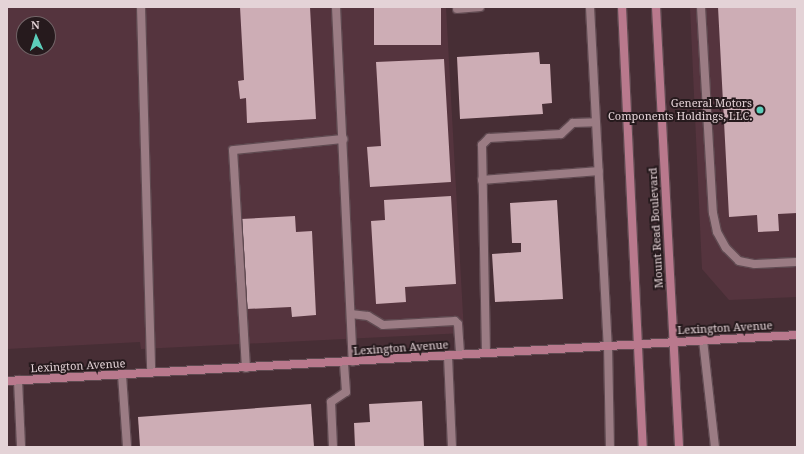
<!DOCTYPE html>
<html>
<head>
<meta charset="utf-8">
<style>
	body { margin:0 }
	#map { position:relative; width:804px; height:454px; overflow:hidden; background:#472e35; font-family:"Noto Serif",serif }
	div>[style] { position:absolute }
	.built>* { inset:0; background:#55343e }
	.building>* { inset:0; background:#cdadb5; transform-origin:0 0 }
	.roads { filter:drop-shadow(1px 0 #604a51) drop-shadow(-1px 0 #604a51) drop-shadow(0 1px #604a51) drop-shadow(0 -1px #604a51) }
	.service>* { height:8px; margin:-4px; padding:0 4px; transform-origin:4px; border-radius:4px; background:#9b7c84 }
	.minor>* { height:8px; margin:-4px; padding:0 4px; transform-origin:4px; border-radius:4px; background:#9b7c84 }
	.secondary>* { height:8px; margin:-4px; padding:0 4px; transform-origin:4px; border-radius:4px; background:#b9798d }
	.dots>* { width:11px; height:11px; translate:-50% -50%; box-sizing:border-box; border:2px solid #261a1d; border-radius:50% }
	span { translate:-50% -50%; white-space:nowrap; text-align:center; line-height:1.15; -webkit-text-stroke:4px #261a1d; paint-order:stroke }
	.poi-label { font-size:11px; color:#e4d3d7 }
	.right { translate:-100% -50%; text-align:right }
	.street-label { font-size:11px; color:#e4d3d7 }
	.frame { position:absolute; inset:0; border:8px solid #e4d3d7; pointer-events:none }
	.north { position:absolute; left:16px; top:16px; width:40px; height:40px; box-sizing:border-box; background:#261a1d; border:1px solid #726467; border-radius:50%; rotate:357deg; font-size:11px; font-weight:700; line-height:16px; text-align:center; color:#e4d3d7 }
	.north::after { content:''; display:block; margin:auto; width:14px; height:18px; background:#5ccebb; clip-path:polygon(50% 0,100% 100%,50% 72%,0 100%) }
</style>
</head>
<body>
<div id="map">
	<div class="built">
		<div style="clip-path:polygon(evenodd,7px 7px,446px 7px,464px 333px,141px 349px,140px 342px,7px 349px,7px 7px,24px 24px,48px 24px,48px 48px,24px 48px,24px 24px)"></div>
		<div style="clip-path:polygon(690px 7px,797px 7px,797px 297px,729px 300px,702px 269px)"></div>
	</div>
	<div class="building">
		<div style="clip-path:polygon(240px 7px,310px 7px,316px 119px,247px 123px,246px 98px,240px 99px,238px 81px,244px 80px)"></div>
		<div style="left:374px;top:7px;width:67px;height:38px"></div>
		<div style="clip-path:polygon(718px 7px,797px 7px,797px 213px,778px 214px,779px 231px,758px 232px,757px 215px,729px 217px)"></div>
		<div style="clip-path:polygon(539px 52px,540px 64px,550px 64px,552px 103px,542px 104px,543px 114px,460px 119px,457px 57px)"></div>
		<div style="clip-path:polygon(444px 59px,451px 182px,370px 187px,367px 147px,381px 146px,376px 62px)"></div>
		<div style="clip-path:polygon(451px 196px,456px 284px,405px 287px,406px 302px,376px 304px,371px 221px,385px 220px,384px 200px)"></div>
		<div style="clip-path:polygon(557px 200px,563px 299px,495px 302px,492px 254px,521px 252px,521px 243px,512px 243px,510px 203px)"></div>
		<div style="clip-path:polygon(295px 216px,296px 232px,312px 231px,316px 315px,292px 317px,291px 307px,246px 309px,241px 219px)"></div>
		<div style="clip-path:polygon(422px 401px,424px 447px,355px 447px,354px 423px,370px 422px,369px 404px)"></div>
		<div style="clip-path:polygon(311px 404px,314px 447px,140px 447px,138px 417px)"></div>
	</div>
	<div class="roads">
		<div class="service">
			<div style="left:141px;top:7px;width:366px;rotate:88.4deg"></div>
			<div style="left:336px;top:7px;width:355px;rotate:87.3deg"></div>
			<div style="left:701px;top:7px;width:206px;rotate:86.7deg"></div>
			<div style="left:713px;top:213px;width:19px;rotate:78deg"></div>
			<div style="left:717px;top:232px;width:18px;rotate:61deg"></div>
			<div style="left:726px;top:248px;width:18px;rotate:45deg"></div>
			<div style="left:739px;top:261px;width:16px;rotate:11deg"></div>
			<div style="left:755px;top:264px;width:42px;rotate:-2.7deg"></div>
			<div style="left:457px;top:9px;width:23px;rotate:-5deg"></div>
			<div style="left:482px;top:180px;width:117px;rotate:-4.4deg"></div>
			<div style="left:351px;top:314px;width:17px;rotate:7deg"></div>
			<div style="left:368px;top:316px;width:17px;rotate:31deg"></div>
			<div style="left:383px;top:325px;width:72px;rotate:-3.2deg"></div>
			<div style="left:455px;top:321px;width:4px;rotate:45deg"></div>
			<div style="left:458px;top:324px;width:31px;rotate:86deg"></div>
			<div style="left:703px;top:340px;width:108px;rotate:83.6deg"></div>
			<div style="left:486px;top:353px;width:208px;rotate:-91.1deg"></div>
			<div style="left:482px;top:145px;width:10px;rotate:-45deg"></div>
			<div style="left:489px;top:138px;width:72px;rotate:-3.2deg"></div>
			<div style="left:561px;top:134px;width:16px;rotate:-43deg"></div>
			<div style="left:573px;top:123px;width:23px;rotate:-2deg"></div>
			<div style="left:448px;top:356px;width:91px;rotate:87.5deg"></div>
			<div style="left:246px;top:368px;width:218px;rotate:-93.4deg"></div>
			<div style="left:233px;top:150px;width:111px;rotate:-5.7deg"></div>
			<div style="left:122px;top:375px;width:72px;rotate:86deg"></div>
			<div style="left:333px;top:447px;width:45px;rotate:-92.5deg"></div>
			<div style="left:331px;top:402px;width:18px;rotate:-34deg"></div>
			<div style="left:346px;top:392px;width:30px;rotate:-94deg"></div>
		</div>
		<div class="minor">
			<div style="left:590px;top:7px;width:338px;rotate:87deg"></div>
			<div style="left:608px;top:345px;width:102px;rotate:88.9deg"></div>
			<div style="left:18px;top:380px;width:67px;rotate:87.4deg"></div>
		</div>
		<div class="secondary">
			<div style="left:622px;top:7px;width:441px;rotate:87.3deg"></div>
			<div style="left:656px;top:7px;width:441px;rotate:87deg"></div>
			<div style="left:7px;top:381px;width:791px;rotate:-3.33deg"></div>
		</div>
	</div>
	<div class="dots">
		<div style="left:760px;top:110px;background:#5ccebb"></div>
	</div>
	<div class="poi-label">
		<span class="right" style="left:752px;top:110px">General Motors<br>Components Holdings, LLC.</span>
	</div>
	<div class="street-label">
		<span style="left:656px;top:228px;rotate:-93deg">Mount Read Boulevard</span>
		<span style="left:725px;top:328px;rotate:-3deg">Lexington Avenue</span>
		<span style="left:401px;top:348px;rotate:-4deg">Lexington Avenue</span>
		<span style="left:78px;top:366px;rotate:-3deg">Lexington Avenue</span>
	</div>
	<div class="frame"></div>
	<div class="north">N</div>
</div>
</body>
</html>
